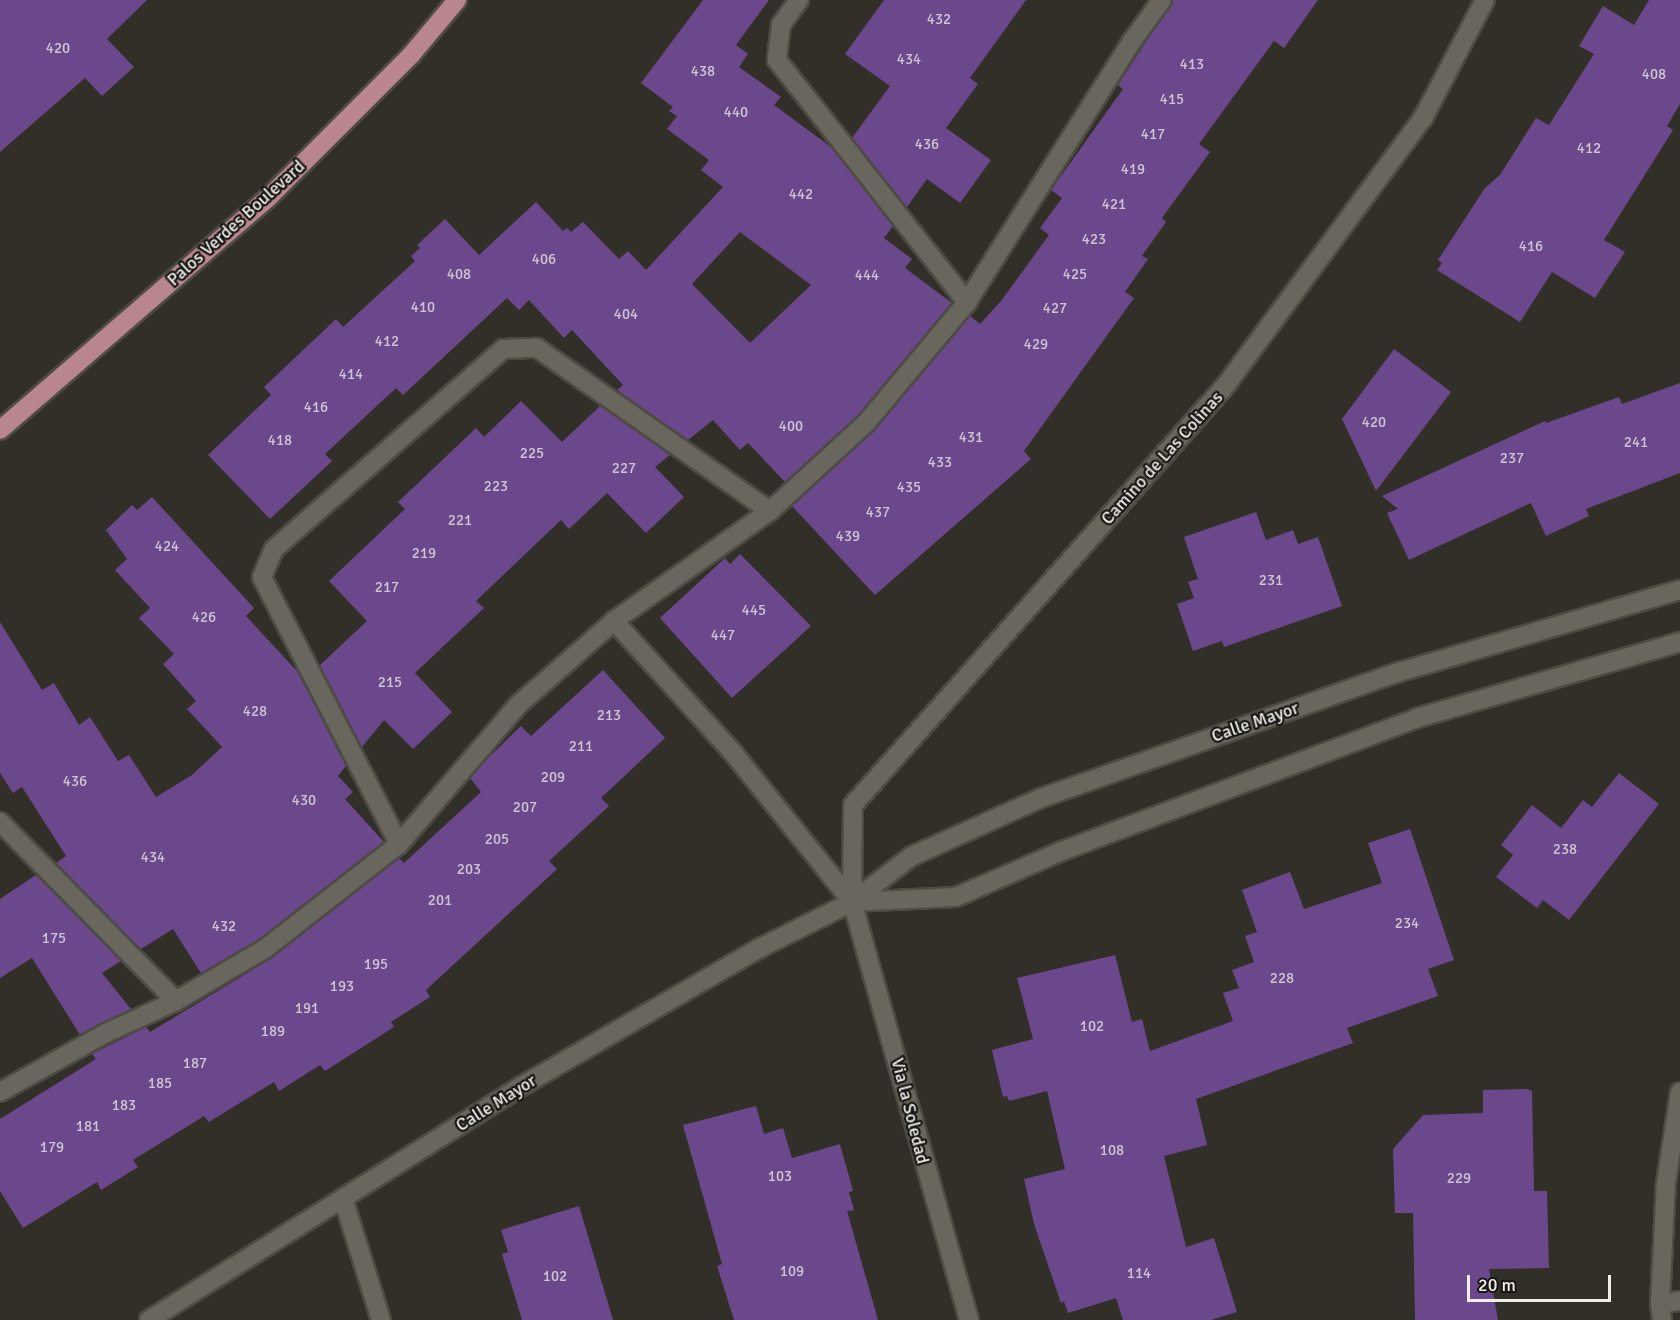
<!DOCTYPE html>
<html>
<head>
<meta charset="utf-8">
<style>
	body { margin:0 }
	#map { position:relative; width:1680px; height:1320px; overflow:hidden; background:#312f27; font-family:Signika,sans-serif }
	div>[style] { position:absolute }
	.building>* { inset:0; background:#6b488c }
	.roads { filter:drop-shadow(2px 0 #4d4b43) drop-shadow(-2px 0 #4d4b43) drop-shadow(0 2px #4d4b43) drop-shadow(0 -2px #4d4b43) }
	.lane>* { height:18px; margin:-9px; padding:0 9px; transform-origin:9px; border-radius:9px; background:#69675d }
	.street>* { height:18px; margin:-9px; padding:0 9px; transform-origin:9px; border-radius:9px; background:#69675d }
	.secondary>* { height:18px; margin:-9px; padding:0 9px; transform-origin:9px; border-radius:9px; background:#69675d }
	.primary>* { height:18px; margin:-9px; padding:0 9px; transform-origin:9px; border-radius:9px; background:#b9858f }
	span { translate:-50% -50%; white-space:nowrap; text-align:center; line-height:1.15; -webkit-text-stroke:4.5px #181713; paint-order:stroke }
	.number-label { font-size:15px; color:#cfc4d2 }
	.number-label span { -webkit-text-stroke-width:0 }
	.street-label { font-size:18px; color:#f0eee9 }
	.scale { position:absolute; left:1467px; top:1275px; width:144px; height:27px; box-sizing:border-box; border:3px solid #f0eee9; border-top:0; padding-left:8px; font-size:18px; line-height:21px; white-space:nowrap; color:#f0eee9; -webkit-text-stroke:4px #181713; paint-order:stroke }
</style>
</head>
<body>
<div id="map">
	<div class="building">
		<div style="clip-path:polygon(0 0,147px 0,107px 39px,134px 67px,102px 96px,85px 78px,0 152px)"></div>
		<div style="clip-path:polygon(evenodd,703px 0,769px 0,736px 45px,748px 54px,739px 67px,781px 97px,774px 105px,831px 147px,893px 226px,884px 238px,912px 259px,905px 268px,952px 303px,858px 415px,785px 482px,748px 443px,740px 450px,713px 420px,688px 440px,617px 390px,623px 385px,572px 330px,564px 338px,529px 300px,519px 310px,507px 298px,403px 395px,396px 388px,325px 454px,332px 461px,270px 519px,208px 455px,271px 395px,264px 387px,336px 319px,343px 327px,415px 261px,411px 256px,420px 248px,417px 245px,445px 219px,479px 255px,536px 202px,563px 231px,567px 228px,571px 232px,583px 222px,619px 259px,628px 251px,646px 270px,723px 187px,701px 170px,709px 160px,667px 129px,677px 116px,669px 111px,673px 107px,641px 83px,703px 0,740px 232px,811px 285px,750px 343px,692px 284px,740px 232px)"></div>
		<div style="clip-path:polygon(884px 0,1026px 0,970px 78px,978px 84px,946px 128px,991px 160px,960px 203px,927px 179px,907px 207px,852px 138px,890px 86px,845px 54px)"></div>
		<div style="clip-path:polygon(1173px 0,1318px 0,1284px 48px,1274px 41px,1199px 144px,1210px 152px,1162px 218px,1166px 222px,1142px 256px,1148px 259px,1125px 292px,1134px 298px,1024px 451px,1031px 459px,875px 595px,792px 506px,875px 430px,970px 316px,980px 324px,1001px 301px,1049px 235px,1040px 228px,1062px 198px,1051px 190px,1123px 89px,1118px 85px)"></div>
		<div style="clip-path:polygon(1649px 0,1680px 0,1680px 104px,1667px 126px,1673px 130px,1604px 240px,1625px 252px,1595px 298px,1552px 272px,1520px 322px,1437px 270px,1442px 263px,1438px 260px,1485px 188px,1500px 175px,1536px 118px,1549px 125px,1594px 54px,1579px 46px,1603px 6px,1634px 25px)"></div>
		<div style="clip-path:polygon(1394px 349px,1451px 392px,1376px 491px,1342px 419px)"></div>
		<div style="clip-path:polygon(1680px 383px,1680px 473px,1586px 509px,1589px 516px,1546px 536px,1531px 503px,1409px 560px,1387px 513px,1398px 509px,1382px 496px,1545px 421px,1546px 423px,1619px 397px,1622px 404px)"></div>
		<div style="clip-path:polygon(521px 401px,562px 442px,600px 406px,670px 455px,655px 467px,684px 497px,646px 533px,607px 493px,569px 529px,561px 520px,476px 601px,484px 608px,415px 673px,452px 712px,413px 749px,384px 720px,362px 747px,320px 665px,367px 621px,329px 581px,405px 509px,398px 502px,476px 428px,484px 437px)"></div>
		<div style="clip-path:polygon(152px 497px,254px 608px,246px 616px,297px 671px,346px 766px,338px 776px,353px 792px,345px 799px,384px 842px,260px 939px,201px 973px,173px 929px,141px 949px,56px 863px,66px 856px,22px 787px,13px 793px,0 773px,0 622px,42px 690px,54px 683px,79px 725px,90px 717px,118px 761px,129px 755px,156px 797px,192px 775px,222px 747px,187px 709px,196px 701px,163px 664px,174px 654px,139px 618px,150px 608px,115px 570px,127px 559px,106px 530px,132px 505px,137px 510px)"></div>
		<div style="clip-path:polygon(1256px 512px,1266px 540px,1293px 530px,1298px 544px,1318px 537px,1342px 606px,1224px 647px,1222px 641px,1193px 651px,1177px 604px,1194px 598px,1188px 582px,1198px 579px,1184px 537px)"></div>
		<div style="clip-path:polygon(740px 554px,811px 626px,732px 698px,660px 618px,725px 558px,730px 564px)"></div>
		<div style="clip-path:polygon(603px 670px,665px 738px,601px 798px,609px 806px,549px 861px,557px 869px,426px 990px,430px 997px,391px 1022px,394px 1027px,325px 1071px,320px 1065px,279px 1091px,274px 1082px,209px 1122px,204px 1116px,133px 1160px,138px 1167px,101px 1190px,97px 1182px,23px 1228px,0 1191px,0 1119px,96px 1059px,92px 1054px,146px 1027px,150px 1032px,272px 958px,399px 858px,404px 863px,481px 792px,470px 778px,489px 757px,521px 726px,531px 736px)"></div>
		<div style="clip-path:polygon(1619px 773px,1659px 804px,1569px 920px,1543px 900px,1537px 908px,1496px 877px,1513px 855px,1501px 845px,1532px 805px,1561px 828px,1583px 800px,1592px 807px)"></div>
		<div style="clip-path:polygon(1410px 829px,1454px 960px,1428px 969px,1438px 996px,1347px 1028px,1353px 1043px,1196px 1099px,1207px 1145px,1164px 1156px,1186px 1247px,1214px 1238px,1237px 1312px,1211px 1320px,1123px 1320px,1116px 1298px,1068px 1313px,1064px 1301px,1061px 1303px,1034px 1224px,1024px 1179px,1065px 1169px,1047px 1091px,1009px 1101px,1007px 1096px,1003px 1097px,992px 1050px,1033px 1039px,1017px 978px,1115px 955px,1132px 1022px,1142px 1019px,1150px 1051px,1233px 1021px,1223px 993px,1239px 988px,1232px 970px,1254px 962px,1245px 936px,1257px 932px,1242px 890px,1290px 872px,1304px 909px,1382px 883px,1368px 843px)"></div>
		<div style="clip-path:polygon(36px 875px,121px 961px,102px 973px,131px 1009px,80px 1035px,32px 958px,0 978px,0 899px)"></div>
		<div style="clip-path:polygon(1527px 1089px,1532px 1091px,1534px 1191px,1547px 1191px,1549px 1268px,1489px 1269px,1498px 1320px,1415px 1320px,1413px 1213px,1395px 1213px,1393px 1149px,1423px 1115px,1483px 1113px,1483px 1090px)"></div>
		<div style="clip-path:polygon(756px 1106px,764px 1134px,783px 1128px,792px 1158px,840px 1144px,853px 1191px,849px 1192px,854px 1210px,847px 1211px,878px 1320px,734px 1320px,717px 1266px,722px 1264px,683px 1125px)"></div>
		<div style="clip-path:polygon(579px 1206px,613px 1320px,522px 1320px,502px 1254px,508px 1252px,501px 1230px)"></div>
	</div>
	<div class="roads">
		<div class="lane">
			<div style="left:799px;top:0;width:31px;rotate:126deg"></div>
			<div style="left:781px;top:25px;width:35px;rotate:97deg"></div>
			<div style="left:777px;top:60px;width:308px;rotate:51.9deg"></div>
			<div style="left:614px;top:621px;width:179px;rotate:47.9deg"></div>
			<div style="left:734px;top:754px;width:189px;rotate:51.4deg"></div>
			<div style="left:0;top:822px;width:251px;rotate:45.5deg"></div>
			<div style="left:399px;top:844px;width:300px;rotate:-117.2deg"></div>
			<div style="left:262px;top:577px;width:30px;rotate:-67deg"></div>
			<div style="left:274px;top:549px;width:304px;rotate:-41.1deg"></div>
			<div style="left:503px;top:349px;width:34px;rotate:-2deg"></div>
			<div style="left:537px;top:348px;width:284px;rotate:35deg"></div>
			<div style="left:0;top:1092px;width:121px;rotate:-29.1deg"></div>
			<div style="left:106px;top:1033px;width:77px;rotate:-24.6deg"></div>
			<div style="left:176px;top:1001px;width:104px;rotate:-30.5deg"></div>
			<div style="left:266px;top:948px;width:169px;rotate:-38deg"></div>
			<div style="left:399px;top:844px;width:184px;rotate:-49.4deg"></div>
			<div style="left:519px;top:704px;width:126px;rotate:-41.1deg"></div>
			<div style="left:614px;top:621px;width:191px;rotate:-35.2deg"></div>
			<div style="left:770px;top:511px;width:130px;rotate:-42.5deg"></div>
			<div style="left:866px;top:423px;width:158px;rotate:-50.1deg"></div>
			<div style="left:967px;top:302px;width:309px;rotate:-57.7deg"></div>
			<div style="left:1132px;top:41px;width:51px;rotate:-53.8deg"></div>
		</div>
		<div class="street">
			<div style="left:343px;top:1198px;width:128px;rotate:72.7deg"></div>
			<div style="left:1660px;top:1304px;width:20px;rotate:-9deg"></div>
			<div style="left:969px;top:1320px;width:434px;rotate:-105.6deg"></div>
			<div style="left:852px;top:902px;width:97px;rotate:-89.4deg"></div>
			<div style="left:853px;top:805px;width:562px;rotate:-48.39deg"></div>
			<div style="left:1226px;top:385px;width:332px;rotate:-53.6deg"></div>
			<div style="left:1423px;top:118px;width:133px;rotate:-62.3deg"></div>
		</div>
		<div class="secondary">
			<div style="left:852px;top:902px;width:104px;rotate:-2.8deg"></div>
			<div style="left:956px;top:897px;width:116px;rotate:-23.5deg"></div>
			<div style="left:1062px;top:851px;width:379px;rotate:-20.5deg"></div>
			<div style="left:1417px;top:718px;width:274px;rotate:-16.1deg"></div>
			<div style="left:149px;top:1320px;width:438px;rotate:-32.1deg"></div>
			<div style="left:520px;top:1087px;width:277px;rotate:-30.1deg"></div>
			<div style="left:760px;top:948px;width:103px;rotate:-26.6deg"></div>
			<div style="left:852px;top:902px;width:76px;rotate:-37.5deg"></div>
			<div style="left:912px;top:856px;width:141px;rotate:-24.2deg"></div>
			<div style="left:1041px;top:798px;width:380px;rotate:-19.4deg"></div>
			<div style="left:1399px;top:672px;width:293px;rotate:-16.3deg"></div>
			<div style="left:1662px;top:1320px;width:16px;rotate:-97deg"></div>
			<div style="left:1660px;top:1304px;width:121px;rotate:-87.2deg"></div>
			<div style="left:1666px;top:1183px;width:92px;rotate:-81.3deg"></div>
		</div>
		<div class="primary">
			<div style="left:0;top:430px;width:354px;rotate:-40.9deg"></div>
			<div style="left:268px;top:198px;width:202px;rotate:-45deg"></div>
			<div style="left:411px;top:55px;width:72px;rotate:-50.1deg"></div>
		</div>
	</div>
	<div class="number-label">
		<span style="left:939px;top:20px">432</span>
		<span style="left:58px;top:49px">420</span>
		<span style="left:909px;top:60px">434</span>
		<span style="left:1192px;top:65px">413</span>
		<span style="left:703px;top:72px">438</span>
		<span style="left:1654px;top:75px">408</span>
		<span style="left:1172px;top:100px">415</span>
		<span style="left:736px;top:113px">440</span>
		<span style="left:1153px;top:135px">417</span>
		<span style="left:927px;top:145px">436</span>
		<span style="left:1589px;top:149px">412</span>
		<span style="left:1133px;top:170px">419</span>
		<span style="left:801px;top:195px">442</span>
		<span style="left:1114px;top:205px">421</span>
		<span style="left:1094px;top:240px">423</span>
		<span style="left:1531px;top:247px">416</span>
		<span style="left:544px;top:260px">406</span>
		<span style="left:459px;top:275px">408</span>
		<span style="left:1075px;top:275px">425</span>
		<span style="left:867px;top:276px">444</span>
		<span style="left:423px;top:308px">410</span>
		<span style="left:1055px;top:309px">427</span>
		<span style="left:626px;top:315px">404</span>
		<span style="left:387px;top:342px">412</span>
		<span style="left:1036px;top:345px">429</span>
		<span style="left:351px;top:375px">414</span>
		<span style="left:316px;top:408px">416</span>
		<span style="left:1374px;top:423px">420</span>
		<span style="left:791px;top:427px">400</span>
		<span style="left:971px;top:438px">431</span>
		<span style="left:280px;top:441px">418</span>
		<span style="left:1636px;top:443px">241</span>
		<span style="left:532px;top:454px">225</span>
		<span style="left:1512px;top:459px">237</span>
		<span style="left:940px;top:463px">433</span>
		<span style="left:624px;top:469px">227</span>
		<span style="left:496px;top:487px">223</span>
		<span style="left:909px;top:488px">435</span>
		<span style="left:878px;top:513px">437</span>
		<span style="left:460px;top:521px">221</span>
		<span style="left:848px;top:537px">439</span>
		<span style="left:167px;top:547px">424</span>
		<span style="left:424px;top:554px">219</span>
		<span style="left:1271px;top:581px">231</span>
		<span style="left:387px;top:588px">217</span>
		<span style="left:754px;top:611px">445</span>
		<span style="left:204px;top:618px">426</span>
		<span style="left:723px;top:636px">447</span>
		<span style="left:390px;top:683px">215</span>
		<span style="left:255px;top:712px">428</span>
		<span style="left:609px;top:716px">213</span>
		<span style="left:581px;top:747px">211</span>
		<span style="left:553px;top:778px">209</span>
		<span style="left:75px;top:782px">436</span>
		<span style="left:304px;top:801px">430</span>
		<span style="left:525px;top:808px">207</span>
		<span style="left:497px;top:840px">205</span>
		<span style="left:1565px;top:850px">238</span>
		<span style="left:153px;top:858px">434</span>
		<span style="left:469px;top:870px">203</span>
		<span style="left:440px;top:901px">201</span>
		<span style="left:1407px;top:924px">234</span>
		<span style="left:224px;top:927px">432</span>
		<span style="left:54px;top:939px">175</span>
		<span style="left:376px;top:965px">195</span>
		<span style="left:1282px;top:979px">228</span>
		<span style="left:342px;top:987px">193</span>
		<span style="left:307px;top:1009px">191</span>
		<span style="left:1092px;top:1027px">102</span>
		<span style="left:273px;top:1032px">189</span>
		<span style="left:195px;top:1064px">187</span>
		<span style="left:160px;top:1084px">185</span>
		<span style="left:124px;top:1106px">183</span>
		<span style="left:88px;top:1127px">181</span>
		<span style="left:52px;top:1148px">179</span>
		<span style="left:1112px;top:1151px">108</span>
		<span style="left:780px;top:1177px">103</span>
		<span style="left:1459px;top:1179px">229</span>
		<span style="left:792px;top:1272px">109</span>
		<span style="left:1139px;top:1274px">114</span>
		<span style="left:555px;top:1277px">102</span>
	</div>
	<div class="street-label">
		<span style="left:236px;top:223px;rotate:-42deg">Palos Verdes Boulevard</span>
		<span style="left:1162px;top:458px;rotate:-48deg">Camino de Las Colinas</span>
		<span style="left:1255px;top:722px;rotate:-19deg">Calle Mayor</span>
		<span style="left:496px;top:1103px;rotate:-32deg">Calle Mayor</span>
		<span style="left:910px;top:1111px;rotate:76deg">Via la Soledad</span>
	</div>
	<div class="scale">20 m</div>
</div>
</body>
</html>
